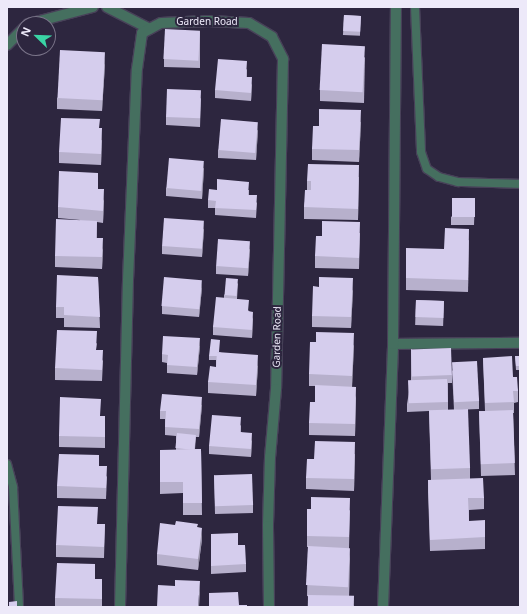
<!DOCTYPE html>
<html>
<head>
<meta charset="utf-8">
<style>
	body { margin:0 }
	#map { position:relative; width:527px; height:614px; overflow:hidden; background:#2d263f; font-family:"Noto Sans",sans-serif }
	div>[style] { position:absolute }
	.roads { filter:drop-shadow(1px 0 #484159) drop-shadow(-1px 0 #484159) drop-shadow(0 1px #484159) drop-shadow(0 -1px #484159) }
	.service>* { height:8px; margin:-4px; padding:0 4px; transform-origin:4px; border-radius:4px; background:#456f5f }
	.minor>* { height:10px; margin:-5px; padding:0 5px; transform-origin:5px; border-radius:5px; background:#456f5f }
	.wall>* { inset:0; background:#b7b0cc; transform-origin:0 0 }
	.shaded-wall>* { inset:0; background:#9590a6 }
	.building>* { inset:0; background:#d5cded; transform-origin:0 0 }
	span { translate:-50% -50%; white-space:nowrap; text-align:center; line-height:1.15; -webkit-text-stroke:4px #2d263f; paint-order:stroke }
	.street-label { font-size:10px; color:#ede9f9 }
	.frame { position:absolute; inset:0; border:8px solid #ede9f9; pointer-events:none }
	.north { position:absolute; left:16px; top:16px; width:40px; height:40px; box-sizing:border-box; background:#2d263f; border:1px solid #7a7489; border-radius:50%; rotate:293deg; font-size:11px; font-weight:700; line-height:16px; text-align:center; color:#ede9f9 }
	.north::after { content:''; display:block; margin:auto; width:14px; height:18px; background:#3ad4a5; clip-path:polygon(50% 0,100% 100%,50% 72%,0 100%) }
</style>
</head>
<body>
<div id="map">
	<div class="roads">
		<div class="service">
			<div style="left:415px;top:7px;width:145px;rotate:87.6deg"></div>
			<div style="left:421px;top:152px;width:18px;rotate:71deg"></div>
			<div style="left:427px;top:169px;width:14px;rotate:34deg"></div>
			<div style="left:439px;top:177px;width:20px;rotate:15deg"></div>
			<div style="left:458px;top:182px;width:62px;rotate:1.8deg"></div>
			<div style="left:7px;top:464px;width:24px;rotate:75deg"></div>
			<div style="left:13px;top:487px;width:120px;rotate:87.1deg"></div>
		</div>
		<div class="minor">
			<div style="left:107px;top:7px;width:48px;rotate:27.1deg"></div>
			<div style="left:28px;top:24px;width:67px;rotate:-14.7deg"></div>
			<div style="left:7px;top:45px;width:24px;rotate:-45deg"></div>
			<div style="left:393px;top:344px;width:127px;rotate:-0.5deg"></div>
			<div style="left:120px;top:607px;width:327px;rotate:-88.6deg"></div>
			<div style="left:128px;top:280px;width:211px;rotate:-87.6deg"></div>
			<div style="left:137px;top:69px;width:36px;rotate:-82deg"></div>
			<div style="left:142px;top:33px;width:21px;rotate:-28deg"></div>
			<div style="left:161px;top:23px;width:48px;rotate:-2.4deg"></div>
			<div style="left:209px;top:21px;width:40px;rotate:2.9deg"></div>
			<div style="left:249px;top:23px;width:27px;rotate:31deg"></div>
			<div style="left:272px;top:37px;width:25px;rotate:63deg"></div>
			<div style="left:283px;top:59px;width:330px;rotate:91.2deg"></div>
			<div style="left:276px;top:389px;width:68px;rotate:95deg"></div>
			<div style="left:270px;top:457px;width:69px;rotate:91.7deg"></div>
			<div style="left:268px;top:526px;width:81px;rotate:89.3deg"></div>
			<div style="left:383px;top:607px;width:263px;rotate:-87.8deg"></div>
			<div style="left:393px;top:344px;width:337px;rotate:-89.5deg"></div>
		</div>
	</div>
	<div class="wall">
		<div style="left:344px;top:15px;width:17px;height:20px;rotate:3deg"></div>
		<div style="clip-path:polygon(200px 31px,200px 68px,164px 67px,164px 59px)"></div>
		<div style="clip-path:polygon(365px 57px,364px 103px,320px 101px,320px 90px)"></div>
		<div style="clip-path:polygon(105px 64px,102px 111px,57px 109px,57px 98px)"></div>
		<div style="clip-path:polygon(247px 69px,247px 77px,252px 85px,251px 101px,215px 98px,215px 90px)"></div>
		<div style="clip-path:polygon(201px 98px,200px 127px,166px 125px,166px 117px)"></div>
		<div style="clip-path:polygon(361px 122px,359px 162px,312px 160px,312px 149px,319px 126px)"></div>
		<div style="clip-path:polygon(258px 130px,256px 160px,218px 158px,218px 150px)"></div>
		<div style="clip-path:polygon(102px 140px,101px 165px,59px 163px,59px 152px)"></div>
		<div style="clip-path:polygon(204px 168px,202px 199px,166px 196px,166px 188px)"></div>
		<div style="clip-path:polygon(359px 177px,358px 220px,304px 219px,304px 207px,307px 190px,307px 181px)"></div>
		<div style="clip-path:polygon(98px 189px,104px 201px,103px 223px,97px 222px,97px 238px,103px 250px,102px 269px,55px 267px,55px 256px,80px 220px,58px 218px,58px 207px)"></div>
		<div style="clip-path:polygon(217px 190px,249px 190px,249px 195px,257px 203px,256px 218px,215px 215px,215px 208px,208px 208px,208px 200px)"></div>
		<div style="clip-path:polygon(475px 198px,474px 225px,451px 225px,451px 217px)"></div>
		<div style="clip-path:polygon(204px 229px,202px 257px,162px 254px,162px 246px)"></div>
		<div style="clip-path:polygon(360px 233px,359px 269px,315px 268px,315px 256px,322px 236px)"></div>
		<div style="clip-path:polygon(469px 240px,468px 292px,406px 290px,406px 278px,444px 249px)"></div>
		<div style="clip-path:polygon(250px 249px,248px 276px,216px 274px,216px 266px)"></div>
		<div style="clip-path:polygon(98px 277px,100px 328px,64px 327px,64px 318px,56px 318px,56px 307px)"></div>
		<div style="clip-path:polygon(238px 283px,237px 299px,249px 311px,253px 319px,252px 338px,213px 335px,213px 327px,224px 298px,224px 295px)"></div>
		<div style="clip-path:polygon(202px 288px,199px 317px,162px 314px,162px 306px)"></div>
		<div style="clip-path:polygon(353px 290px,351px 328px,312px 327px,312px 316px)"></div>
		<div style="left:416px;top:300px;width:28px;height:25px;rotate:2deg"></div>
		<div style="clip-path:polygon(97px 343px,96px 350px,103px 361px,102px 381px,55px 380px,55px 368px)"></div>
		<div style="clip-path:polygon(354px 345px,352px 387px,356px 398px,355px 436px,309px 435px,309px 423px,315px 402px,315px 386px,309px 386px,309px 374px)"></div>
		<div style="clip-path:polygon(200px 346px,197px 375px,167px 373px,167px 363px,162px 362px,162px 354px)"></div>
		<div style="clip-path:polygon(411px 349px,452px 375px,452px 383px,448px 383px,448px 410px,470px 468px,470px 479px,484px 498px,484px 509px,469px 510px,469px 521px,485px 537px,485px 549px,430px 551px,428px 492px,428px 480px,431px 480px,429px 411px,407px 412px,407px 404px,411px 380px)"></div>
		<div style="clip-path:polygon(219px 352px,258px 366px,256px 396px,208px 393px,208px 382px,216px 367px,216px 360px,209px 360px,209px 356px)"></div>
		<div style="clip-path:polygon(515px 356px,520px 356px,520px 390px,520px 370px,516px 370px)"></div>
		<div style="clip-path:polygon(483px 358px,513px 377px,518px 391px,518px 402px,514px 403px,514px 413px,513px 413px,515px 475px,481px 476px,479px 411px,485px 411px)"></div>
		<div style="clip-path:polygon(452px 370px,479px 401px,479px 409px,454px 410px)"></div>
		<div style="clip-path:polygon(202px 405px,199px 437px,196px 437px,195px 449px,201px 449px,202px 515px,183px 515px,183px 493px,160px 494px,160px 450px,176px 450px,176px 436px,165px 435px,165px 419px,160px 419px,160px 411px)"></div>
		<div style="clip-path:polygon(100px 416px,105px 428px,105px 448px,59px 447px,59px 436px)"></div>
		<div style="clip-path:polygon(241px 425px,241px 432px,252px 441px,251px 457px,209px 454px,209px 446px)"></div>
		<div style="clip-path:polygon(355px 454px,354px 491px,306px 489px,306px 478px,314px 459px)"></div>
		<div style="clip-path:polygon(99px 466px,107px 477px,106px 499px,57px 498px,57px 486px)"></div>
		<div style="clip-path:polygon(214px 475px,253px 505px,253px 513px,215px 514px)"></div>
		<div style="clip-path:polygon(350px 510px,349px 548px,350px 559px,349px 596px,354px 607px,307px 596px,308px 547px,307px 547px,307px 536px)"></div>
		<div style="clip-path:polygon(98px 524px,105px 524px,104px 558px,56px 557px,56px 545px)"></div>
		<div style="clip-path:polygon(198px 527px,202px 539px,198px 570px,157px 565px,157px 554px)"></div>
		<div style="clip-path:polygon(211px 534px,246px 564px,246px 572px,211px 574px)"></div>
		<div style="clip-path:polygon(102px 591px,102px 607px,55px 607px,55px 598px)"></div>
	</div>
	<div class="shaded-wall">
		<div style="clip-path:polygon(105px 52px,105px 64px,102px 111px,102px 100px)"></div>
		<div style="clip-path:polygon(252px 77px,252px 85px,251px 101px,251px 93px)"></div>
		<div style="clip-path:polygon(361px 110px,361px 122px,359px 162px,359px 150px)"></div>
		<div style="clip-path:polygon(258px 122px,258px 130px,256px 160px,256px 152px)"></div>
		<div style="clip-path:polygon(102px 128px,102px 140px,101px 165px,101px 154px)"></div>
		<div style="clip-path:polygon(204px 161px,204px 168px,202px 199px,202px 191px)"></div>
		<div style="clip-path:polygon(359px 165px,359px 177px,358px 220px,358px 209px)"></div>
		<div style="clip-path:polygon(104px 189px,104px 201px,103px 223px,103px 211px)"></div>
		<div style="clip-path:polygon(204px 221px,204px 229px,202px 257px,202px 249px)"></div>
		<div style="clip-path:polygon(469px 229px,469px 240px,468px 292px,468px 280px)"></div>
		<div style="clip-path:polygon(103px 238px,103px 250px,102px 269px,102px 257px)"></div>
		<div style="clip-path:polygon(250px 241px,250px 249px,248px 276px,248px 268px)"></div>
		<div style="clip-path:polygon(353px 278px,353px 290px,351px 328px,351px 317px)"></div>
		<div style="clip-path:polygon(202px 280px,202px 288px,199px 317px,199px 309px)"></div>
		<div style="clip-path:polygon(253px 312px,253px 319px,252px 338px,252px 330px)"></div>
		<div style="clip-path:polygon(354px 333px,354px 345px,352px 387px,352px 376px)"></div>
		<div style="clip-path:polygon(200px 338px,200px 346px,197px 375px,197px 367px)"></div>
		<div style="clip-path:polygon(258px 355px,258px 366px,256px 396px,256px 385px)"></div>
		<div style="clip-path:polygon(356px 387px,356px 398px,355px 436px,355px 424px)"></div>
		<div style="clip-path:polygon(202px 397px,202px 405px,199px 437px,199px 429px)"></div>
		<div style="clip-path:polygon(252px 433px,252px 441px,251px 457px,251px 449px)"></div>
		<div style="clip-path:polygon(355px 442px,355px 454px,354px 491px,354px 479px)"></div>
		<div style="clip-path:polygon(202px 528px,202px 539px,198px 570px,198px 559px)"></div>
		<div style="clip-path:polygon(350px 548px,350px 559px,349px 598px,349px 586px)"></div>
		<div style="clip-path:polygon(200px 581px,200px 593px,199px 607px,198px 607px)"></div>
	</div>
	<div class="building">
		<div style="left:344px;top:15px;width:17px;height:16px;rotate:3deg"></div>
		<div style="left:165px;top:29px;width:35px;height:30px;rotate:3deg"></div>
		<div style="left:322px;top:44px;width:43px;height:46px;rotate:3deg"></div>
		<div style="left:60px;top:50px;width:45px;height:48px;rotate:3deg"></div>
		<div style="clip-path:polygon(218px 59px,247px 61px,246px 77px,252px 77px,251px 93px,215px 90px)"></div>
		<div style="left:167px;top:89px;width:34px;height:28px;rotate:2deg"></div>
		<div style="clip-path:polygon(319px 109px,361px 110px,359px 150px,312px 149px,313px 126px,319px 126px)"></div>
		<div style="clip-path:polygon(61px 118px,100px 119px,99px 128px,102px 128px,101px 154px,59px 152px)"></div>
		<div style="left:221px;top:119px;width:37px;height:31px;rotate:5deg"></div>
		<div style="left:169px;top:158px;width:35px;height:30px;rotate:5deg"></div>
		<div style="clip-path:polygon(308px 164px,359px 165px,358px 209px,304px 207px,305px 190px,311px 190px,311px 181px,307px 181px)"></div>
		<div style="clip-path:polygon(59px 171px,98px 173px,98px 189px,104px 189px,103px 211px,58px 207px)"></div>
		<div style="clip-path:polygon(217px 179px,249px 182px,248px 195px,257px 195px,256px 210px,215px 208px,216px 201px,208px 200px,209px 189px,217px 190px)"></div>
		<div style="left:452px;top:198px;width:23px;height:19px"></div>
		<div style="left:164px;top:218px;width:40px;height:28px;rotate:4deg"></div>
		<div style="clip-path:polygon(56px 219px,97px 221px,96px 238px,103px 238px,102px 257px,55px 256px)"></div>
		<div style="clip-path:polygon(322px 221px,360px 222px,359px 258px,315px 256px,316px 236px,322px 236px)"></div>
		<div style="clip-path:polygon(445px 228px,469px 229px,468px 280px,406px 278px,406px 248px,444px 249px)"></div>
		<div style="left:218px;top:239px;width:32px;height:27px;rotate:4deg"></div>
		<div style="clip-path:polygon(57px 275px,98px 277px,100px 317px,64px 315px,64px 307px,56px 307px)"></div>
		<div style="left:164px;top:277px;width:38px;height:29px;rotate:5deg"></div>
		<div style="clip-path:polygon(319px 277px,353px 278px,351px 317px,312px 316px,313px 286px,319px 287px)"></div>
		<div style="left:226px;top:278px;width:12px;height:17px;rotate:5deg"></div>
		<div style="clip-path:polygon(216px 297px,249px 300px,248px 311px,253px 312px,252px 330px,213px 327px)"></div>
		<div style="left:416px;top:300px;width:28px;height:17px;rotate:2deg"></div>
		<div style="clip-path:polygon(57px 330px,97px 331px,96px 350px,103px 350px,102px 370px,55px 368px)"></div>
		<div style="clip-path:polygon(316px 332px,354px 333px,352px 376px,309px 374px,310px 342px,316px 342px)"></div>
		<div style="clip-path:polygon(163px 336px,200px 338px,197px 367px,167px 365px,168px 355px,162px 354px)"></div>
		<div style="clip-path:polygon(211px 339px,220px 340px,219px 352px,217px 352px,217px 356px,209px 356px)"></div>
		<div style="left:451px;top:348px;width:27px;height:40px;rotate:88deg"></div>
		<div style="clip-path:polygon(217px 352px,258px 355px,256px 385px,208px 382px,210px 366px,216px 367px)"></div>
		<div style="clip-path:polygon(512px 356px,513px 377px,517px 377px,518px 391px,513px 391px,514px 402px,485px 403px,483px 358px)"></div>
		<div style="clip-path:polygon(515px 356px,520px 356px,520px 366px,516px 366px)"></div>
		<div style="left:477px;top:361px;width:40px;height:25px;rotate:87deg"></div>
		<div style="left:447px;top:379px;width:23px;height:39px;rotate:88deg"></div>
		<div style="clip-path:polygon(315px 385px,356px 387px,355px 424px,309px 423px,310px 402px,315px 402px)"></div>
		<div style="clip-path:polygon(162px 394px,202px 397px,199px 429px,165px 427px,166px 411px,160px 411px)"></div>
		<div style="clip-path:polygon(60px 397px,101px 399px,100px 416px,105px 416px,105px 437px,59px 436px)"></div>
		<div style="left:468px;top:409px;width:59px;height:39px;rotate:88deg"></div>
		<div style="left:513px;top:410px;width:53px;height:34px;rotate:88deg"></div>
		<div style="clip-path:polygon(212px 415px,241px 417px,240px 432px,252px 433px,251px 449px,209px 446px)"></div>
		<div style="left:177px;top:433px;width:19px;height:15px;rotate:6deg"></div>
		<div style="clip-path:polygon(315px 441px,355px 442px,354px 479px,306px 478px,307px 459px,314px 459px)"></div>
		<div style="clip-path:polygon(201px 449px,202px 503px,183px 503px,183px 482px,160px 482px,160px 450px)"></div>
		<div style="clip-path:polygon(59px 454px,99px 455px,99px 466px,107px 466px,106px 488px,57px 486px)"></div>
		<div style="left:252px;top:474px;width:31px;height:38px;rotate:88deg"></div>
		<div style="clip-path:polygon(483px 478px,484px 498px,468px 498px,469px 521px,485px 520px,485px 537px,430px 540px,428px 480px)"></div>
		<div style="clip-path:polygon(311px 497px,350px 498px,349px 537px,307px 536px,307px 509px,311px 509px)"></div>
		<div style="clip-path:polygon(58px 506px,98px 507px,97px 524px,105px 524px,104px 547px,56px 545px)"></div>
		<div style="clip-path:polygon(176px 521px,198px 524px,197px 527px,202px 528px,198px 559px,157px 554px,160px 523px,175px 525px)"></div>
		<div style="clip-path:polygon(238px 533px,238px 545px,245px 545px,246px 564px,211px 566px,211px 534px)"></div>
		<div style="left:308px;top:546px;width:42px;height:39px;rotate:3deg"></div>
		<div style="clip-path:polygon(57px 563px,95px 564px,95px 579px,102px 579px,102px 599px,55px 598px)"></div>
		<div style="clip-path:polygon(175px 580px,200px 581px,198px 607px,157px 607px,158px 585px,175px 586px)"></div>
		<div style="clip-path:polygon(238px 592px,239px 605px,247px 605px,247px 607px,209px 607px,209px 593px)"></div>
		<div style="left:308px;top:595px;width:46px;height:12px;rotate:1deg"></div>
		<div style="clip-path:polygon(17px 601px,17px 607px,9px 607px,9px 602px)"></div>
	</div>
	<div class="street-label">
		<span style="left:207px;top:22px">Garden Road</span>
		<span style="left:277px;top:337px;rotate:-89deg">Garden Road</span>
	</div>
	<div class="frame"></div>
	<div class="north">N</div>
</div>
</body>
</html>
